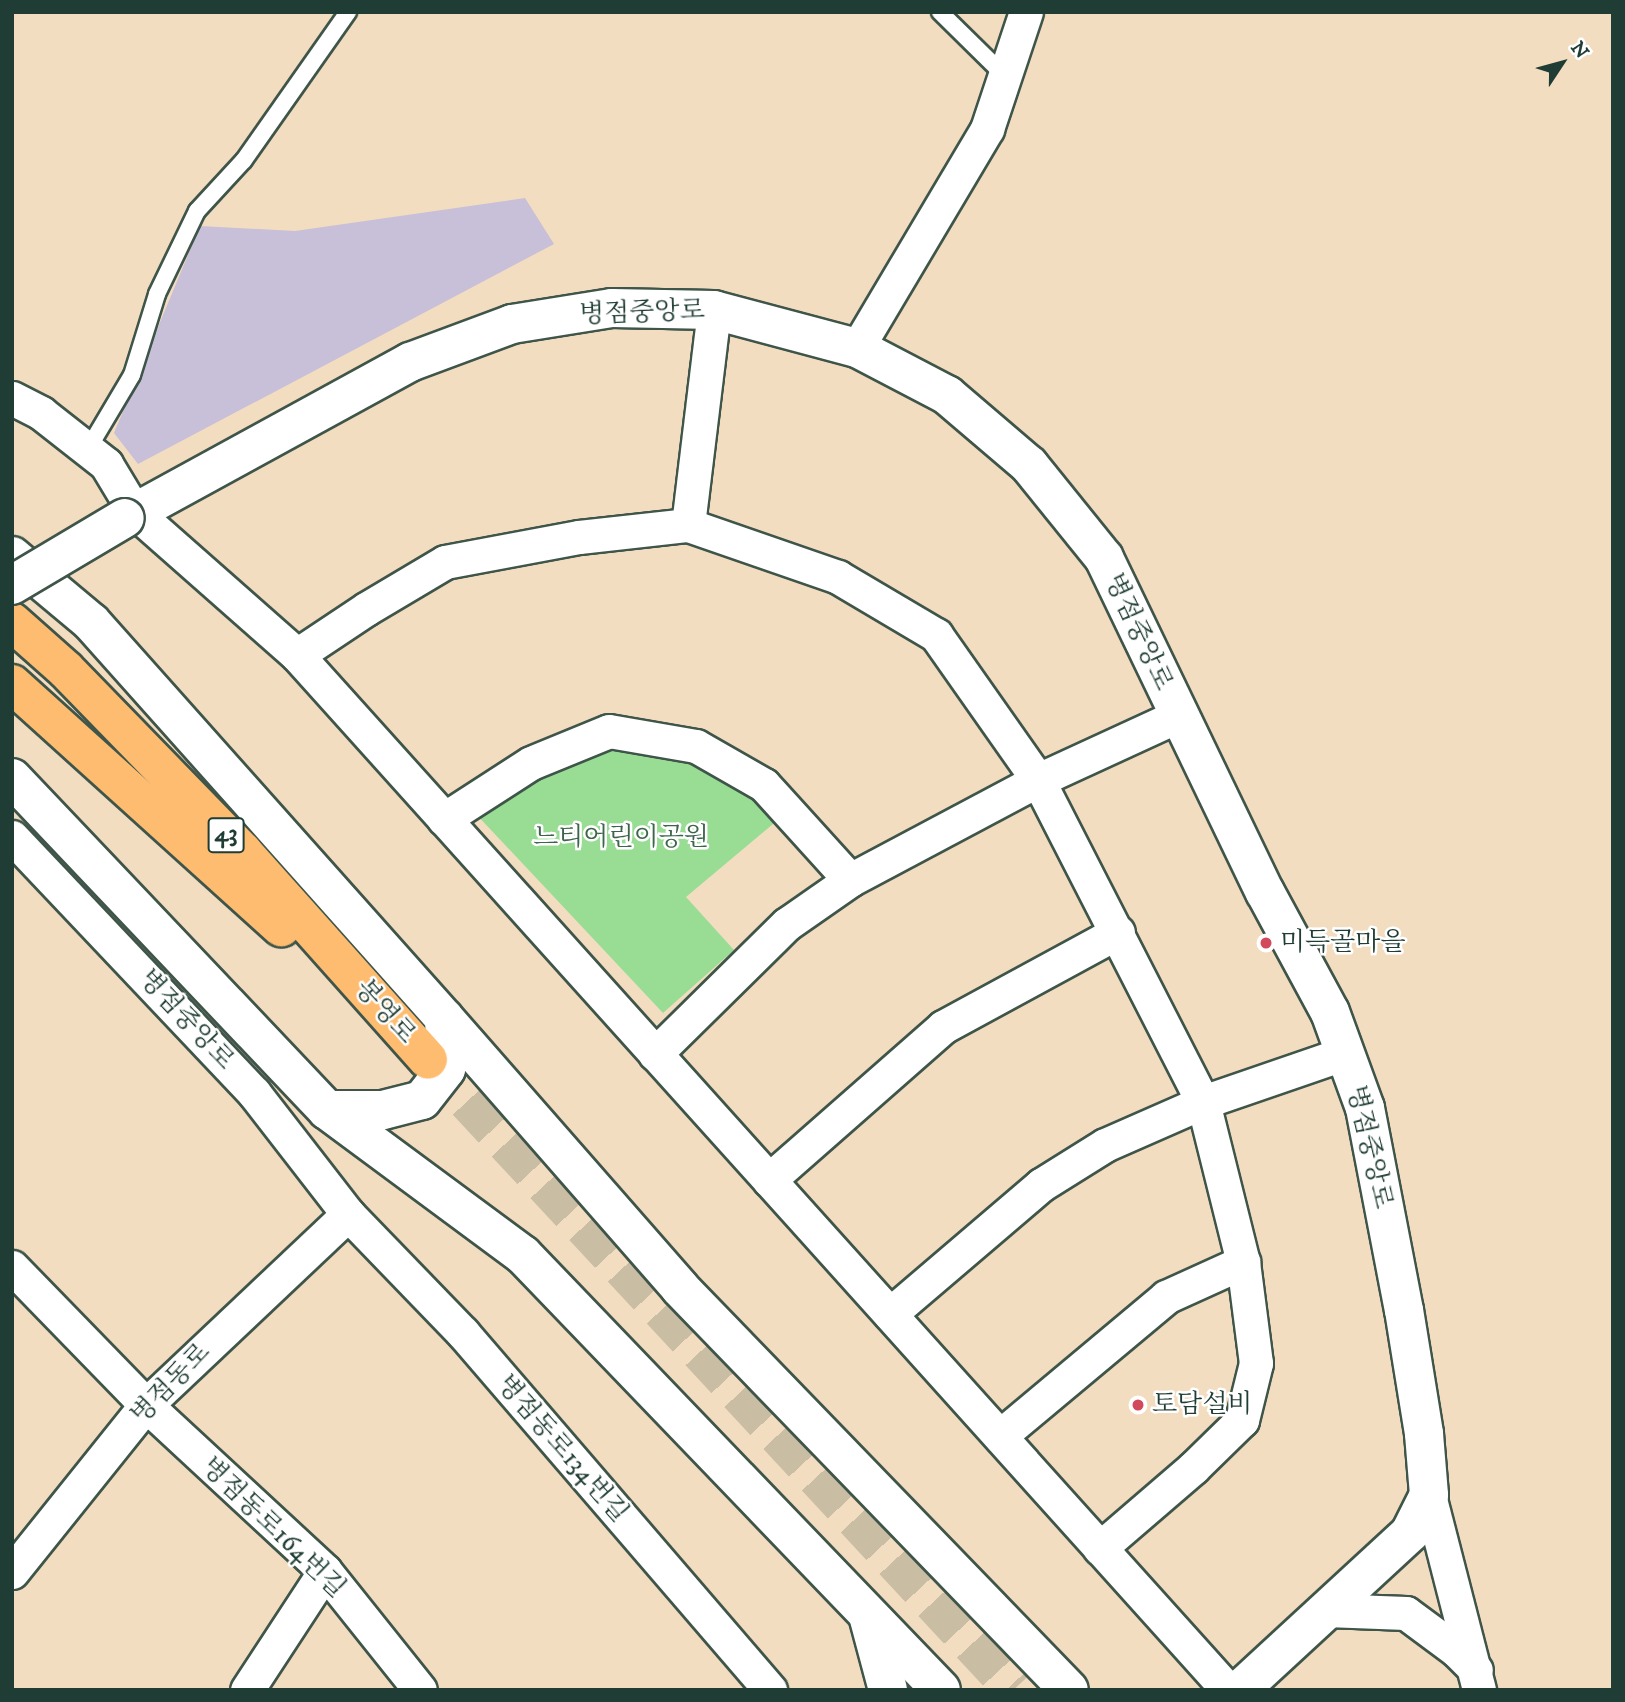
<!DOCTYPE html>
<html>
<head>
<meta charset="utf-8">
<style>
	body { margin:0 }
	#map { position:relative; width:1625px; height:1702px; overflow:hidden; background:#f3ddc0; font-family:"IM FELL DW Pica","Noto Serif KR",serif }
	div>[style] { position:absolute }
	.industrial>* { inset:0; background:#c8bfd8 }
	.green>* { inset:0; background:#99dd95 }
	.trunk-tunnel>* { height:38px; margin-top:-19px; transform-origin:0; background:repeating-linear-gradient(90deg,#c9bda4 0 38px,transparent 0 57px) }
	.roads { filter:drop-shadow(2px 0 #3f5549) drop-shadow(-2px 0 #3f5549) drop-shadow(0 2px #3f5549) drop-shadow(0 -2px #3f5549) }
	.service>* { height:16px; margin:-8px; padding:0 8px; transform-origin:8px; border-radius:8px; background:#fff }
	.minor>* { height:33px; margin:-16.5px; padding:0 16.5px; transform-origin:16.5px; border-radius:16.5px; background:#fff }
	.tertiary>* { height:38px; margin:-19px; padding:0 19px; transform-origin:19px; border-radius:19px; background:#fff }
	.trunk>* { height:38px; margin:-19px; padding:0 19px; transform-origin:19px; border-radius:19px; background:#febc70 }
	.bridges { filter:drop-shadow(2px 0 #3f5549) drop-shadow(-2px 0 #3f5549) drop-shadow(0 2px #3f5549) drop-shadow(0 -2px #3f5549) }
	.tertiary-bridge>* { height:38px; margin:-19px; padding:0 19px; transform-origin:19px; border-radius:19px; background:#fff }
	.dots>* { width:19px; height:19px; translate:-50% -50%; box-sizing:border-box; border:4px solid #fff; border-radius:50% }
	span { translate:-50% -50%; white-space:nowrap; text-align:center; line-height:1.15; -webkit-text-stroke:5px #fff; paint-order:stroke }
	.shield-label span { padding:2px 5px; background:#fff; border:2px solid; border-radius:5px; -webkit-text-stroke-width:0 }
	.shield-label { font-size:24px; color:#1f3d34; font-weight:700 }
	.street-label { font-size:26px; color:#1f3d34 }
	.park-label { font-size:26px; color:#3e654c }
	.poi-label { font-size:26px; color:#1f3d34 }
	.left { translate:0 -50%; text-align:left }
	.frame { position:absolute; inset:0; border:14px solid #1f3d34; pointer-events:none }
	.north { position:absolute; left:1527px; top:28px; width:70px; height:70px; -webkit-text-stroke:5px #fff; paint-order:stroke; rotate:54deg; font-size:19px; font-weight:700; line-height:28px; text-align:center; color:#1f3d34 }
	.north::after { content:''; display:block; margin:auto; width:24px; height:32px; background:#1f3d34; clip-path:polygon(50% 0,100% 100%,50% 72%,0 100%) }
</style>
</head>
<body>
<div id="map">
	<div class="industrial">
		<div style="clip-path:polygon(525px 198px,554px 244px,138px 464px,114px 433px,200px 226px,295px 231px)"></div>
	</div>
	<div class="green">
		<div style="clip-path:polygon(611px 746px,690px 756px,760px 796px,779px 819px,686px 897px,734px 950px,663px 1013px,475px 813px,533px 776px)"></div>
	</div>
	<div class="trunk-tunnel">
		<div style="left:428px;top:1060px;width:860px;rotate:47.12deg"></div>
	</div>
	<div class="roads">
		<div class="service">
			<div style="left:940px;top:12px;width:90px;rotate:44.5deg"></div>
			<div style="left:88px;top:449px;width:86px;rotate:-59.3deg"></div>
			<div style="left:132px;top:375px;width:85px;rotate:-72.8deg"></div>
			<div style="left:157px;top:294px;width:92px;rotate:-64.3deg"></div>
			<div style="left:197px;top:211px;width:69px;rotate:-47.3deg"></div>
			<div style="left:244px;top:160px;width:181px;rotate:-54.9deg"></div>
		</div>
		<div class="minor">
			<div style="left:857px;top:348px;width:255px;rotate:-59.3deg"></div>
			<div style="left:987px;top:129px;width:123px;rotate:-71.6deg"></div>
			<div style="left:12px;top:398px;width:33px;rotate:27deg"></div>
			<div style="left:41px;top:413px;width:83px;rotate:38.1deg"></div>
			<div style="left:106px;top:464px;width:56px;rotate:58.9deg"></div>
			<div style="left:135px;top:512px;width:216px;rotate:41.4deg"></div>
			<div style="left:297px;top:655px;width:1392px;rotate:48.03deg"></div>
			<div style="left:688px;top:525px;width:217px;rotate:-83.1deg"></div>
			<div style="left:297px;top:655px;width:83px;rotate:-33.7deg"></div>
			<div style="left:366px;top:609px;width:92px;rotate:-30.7deg"></div>
			<div style="left:445px;top:562px;width:136px;rotate:-10.6deg"></div>
			<div style="left:579px;top:537px;width:110px;rotate:-6.3deg"></div>
			<div style="left:688px;top:525px;width:159px;rotate:19.1deg"></div>
			<div style="left:838px;top:577px;width:114px;rotate:30.6deg"></div>
			<div style="left:936px;top:635px;width:177px;rotate:54.9deg"></div>
			<div style="left:1038px;top:780px;width:362px;rotate:62.9deg"></div>
			<div style="left:1203px;top:1102px;width:165px;rotate:76deg"></div>
			<div style="left:1243px;top:1262px;width:102px;rotate:82.7deg"></div>
			<div style="left:1256px;top:1363px;width:59px;rotate:103.8deg"></div>
			<div style="left:1242px;top:1420px;width:69px;rotate:135.6deg"></div>
			<div style="left:1193px;top:1468px;width:123px;rotate:139.3deg"></div>
			<div style="left:444px;top:819px;width:103px;rotate:-32.8deg"></div>
			<div style="left:531px;top:763px;width:84px;rotate:-22.3deg"></div>
			<div style="left:609px;top:731px;width:88px;rotate:9.8deg"></div>
			<div style="left:696px;top:746px;width:78px;rotate:29.8deg"></div>
			<div style="left:764px;top:785px;width:128px;rotate:47.8deg"></div>
			<div style="left:12px;top:837px;width:352px;rotate:46.6deg"></div>
			<div style="left:254px;top:1093px;width:153px;rotate:52.2deg"></div>
			<div style="left:348px;top:1214px;width:165px;rotate:46deg"></div>
			<div style="left:463px;top:1333px;width:471px;rotate:49.3deg"></div>
			<div style="left:655px;top:1054px;width:185px;rotate:-44.6deg"></div>
			<div style="left:787px;top:924px;width:77px;rotate:-34.9deg"></div>
			<div style="left:850px;top:880px;width:213px;rotate:-28deg"></div>
			<div style="left:1038px;top:780px;width:153px;rotate:-24.7deg"></div>
			<div style="left:769px;top:1180px;width:232px;rotate:-41.3deg"></div>
			<div style="left:943px;top:1027px;width:199px;rotate:-28.5deg"></div>
			<div style="left:12px;top:1267px;width:192px;rotate:45.8deg"></div>
			<div style="left:146px;top:1405px;width:244px;rotate:42.8deg"></div>
			<div style="left:325px;top:1571px;width:152px;rotate:51.4deg"></div>
			<div style="left:890px;top:1314px;width:199px;rotate:-40.5deg"></div>
			<div style="left:1041px;top:1185px;width:75px;rotate:-32deg"></div>
			<div style="left:1105px;top:1145px;width:107px;rotate:-23.7deg"></div>
			<div style="left:1203px;top:1102px;width:150px;rotate:-19deg"></div>
			<div style="left:1000px;top:1436px;width:217px;rotate:-39.9deg"></div>
			<div style="left:1166px;top:1297px;width:85px;rotate:-24.4deg"></div>
			<div style="left:1429px;top:1495px;width:201px;rotate:75.6deg"></div>
			<div style="left:12px;top:1572px;width:214px;rotate:-51.3deg"></div>
			<div style="left:146px;top:1405px;width:278px;rotate:-43.4deg"></div>
			<div style="left:1326px;top:1610px;width:80px;rotate:2.1deg"></div>
			<div style="left:1406px;top:1613px;width:62px;rotate:36.5deg"></div>
			<div style="left:1456px;top:1650px;width:28px;rotate:45deg"></div>
			<div style="left:247px;top:1690px;width:142px;rotate:-56.8deg"></div>
		</div>
		<div class="tertiary">
			<div style="left:125px;top:518px;width:325px;rotate:-28.7deg"></div>
			<div style="left:410px;top:362px;width:109px;rotate:-20.4deg"></div>
			<div style="left:512px;top:324px;width:101px;rotate:-9.1deg"></div>
			<div style="left:612px;top:308px;width:102px;rotate:1.1deg"></div>
			<div style="left:714px;top:310px;width:148px;rotate:14.9deg"></div>
			<div style="left:857px;top:348px;width:102px;rotate:27.6deg"></div>
			<div style="left:947px;top:395px;width:108px;rotate:40.5deg"></div>
			<div style="left:1029px;top:465px;width:119px;rotate:51.1deg"></div>
			<div style="left:1104px;top:558px;width:371px;rotate:64.3deg"></div>
			<div style="left:1265px;top:892px;width:136px;rotate:61.6deg"></div>
			<div style="left:1330px;top:1012px;width:102px;rotate:70deg"></div>
			<div style="left:1365px;top:1108px;width:206px;rotate:79.1deg"></div>
			<div style="left:1404px;top:1310px;width:126px;rotate:80.8deg"></div>
			<div style="left:1424px;top:1434px;width:61px;rotate:85.3deg"></div>
			<div style="left:1429px;top:1495px;width:42px;rotate:116.6deg"></div>
			<div style="left:1410px;top:1533px;width:231px;rotate:137.3deg"></div>
			<div style="left:12px;top:556px;width:103px;rotate:39.9deg"></div>
			<div style="left:91px;top:622px;width:530px;rotate:48.29deg"></div>
			<div style="left:444px;top:1018px;width:359px;rotate:48.8deg"></div>
			<div style="left:680px;top:1288px;width:559px;rotate:45.94deg"></div>
			<div style="left:12px;top:778px;width:458px;rotate:46.5deg"></div>
			<div style="left:327px;top:1110px;width:244px;rotate:36.5deg"></div>
			<div style="left:523px;top:1255px;width:603px;rotate:46.14deg"></div>
			<div style="left:327px;top:1110px;width:56px"></div>
			<div style="left:383px;top:1110px;width:40px;rotate:-14.4deg"></div>
			<div style="left:422px;top:1100px;width:39px;rotate:-52deg"></div>
			<div style="left:446px;top:1069px;width:51px;rotate:-92.2deg"></div>
			<div style="left:869px;top:1619px;width:73px;rotate:75deg"></div>
		</div>
		<div class="trunk">
			<div style="left:12px;top:622px;width:72px;rotate:41.6deg"></div>
			<div style="left:66px;top:670px;width:254px;rotate:45.8deg"></div>
			<div style="left:243px;top:852px;width:278px;rotate:48.3deg"></div>
			<div style="left:12px;top:684px;width:363px;rotate:42.1deg"></div>
		</div>
	</div>
	<div class="bridges">
		<div class="tertiary-bridge">
			<div style="left:12px;top:585px;width:131px;rotate:-30.7deg"></div>
		</div>
	</div>
	<div class="dots">
		<div style="left:1266px;top:943px;background:#d1495b"></div>
		<div style="left:1138px;top:1405px;background:#d1495b"></div>
	</div>
	<div class="shield-label">
		<span style="left:226px;top:835px">43</span>
	</div>
	<div class="street-label">
		<span style="left:642px;top:313px;rotate:-2deg">병점중앙로</span>
		<span style="left:1138px;top:632px;rotate:65deg">병점중앙로</span>
		<span style="left:385px;top:1012px;rotate:48deg">봉영로</span>
		<span style="left:186px;top:1020px;rotate:47deg">병점중앙로</span>
		<span style="left:1369px;top:1147px;rotate:77deg">병점중앙로</span>
		<span style="left:171px;top:1384px;rotate:-46deg">병점동로</span>
		<span style="left:562px;top:1449px;rotate:49deg">병점동로134번길</span>
		<span style="left:273px;top:1528px;rotate:44deg">병점동로164번길</span>
	</div>
	<div class="park-label">
		<span style="left:621px;top:838px">느티어린이공원</span>
	</div>
	<div class="poi-label">
		<span class="left" style="left:1280px;top:943px">미득골마을</span>
		<span class="left" style="left:1152px;top:1405px">토담설비</span>
	</div>
	<div class="frame"></div>
	<div class="north">N</div>
</div>
</body>
</html>
